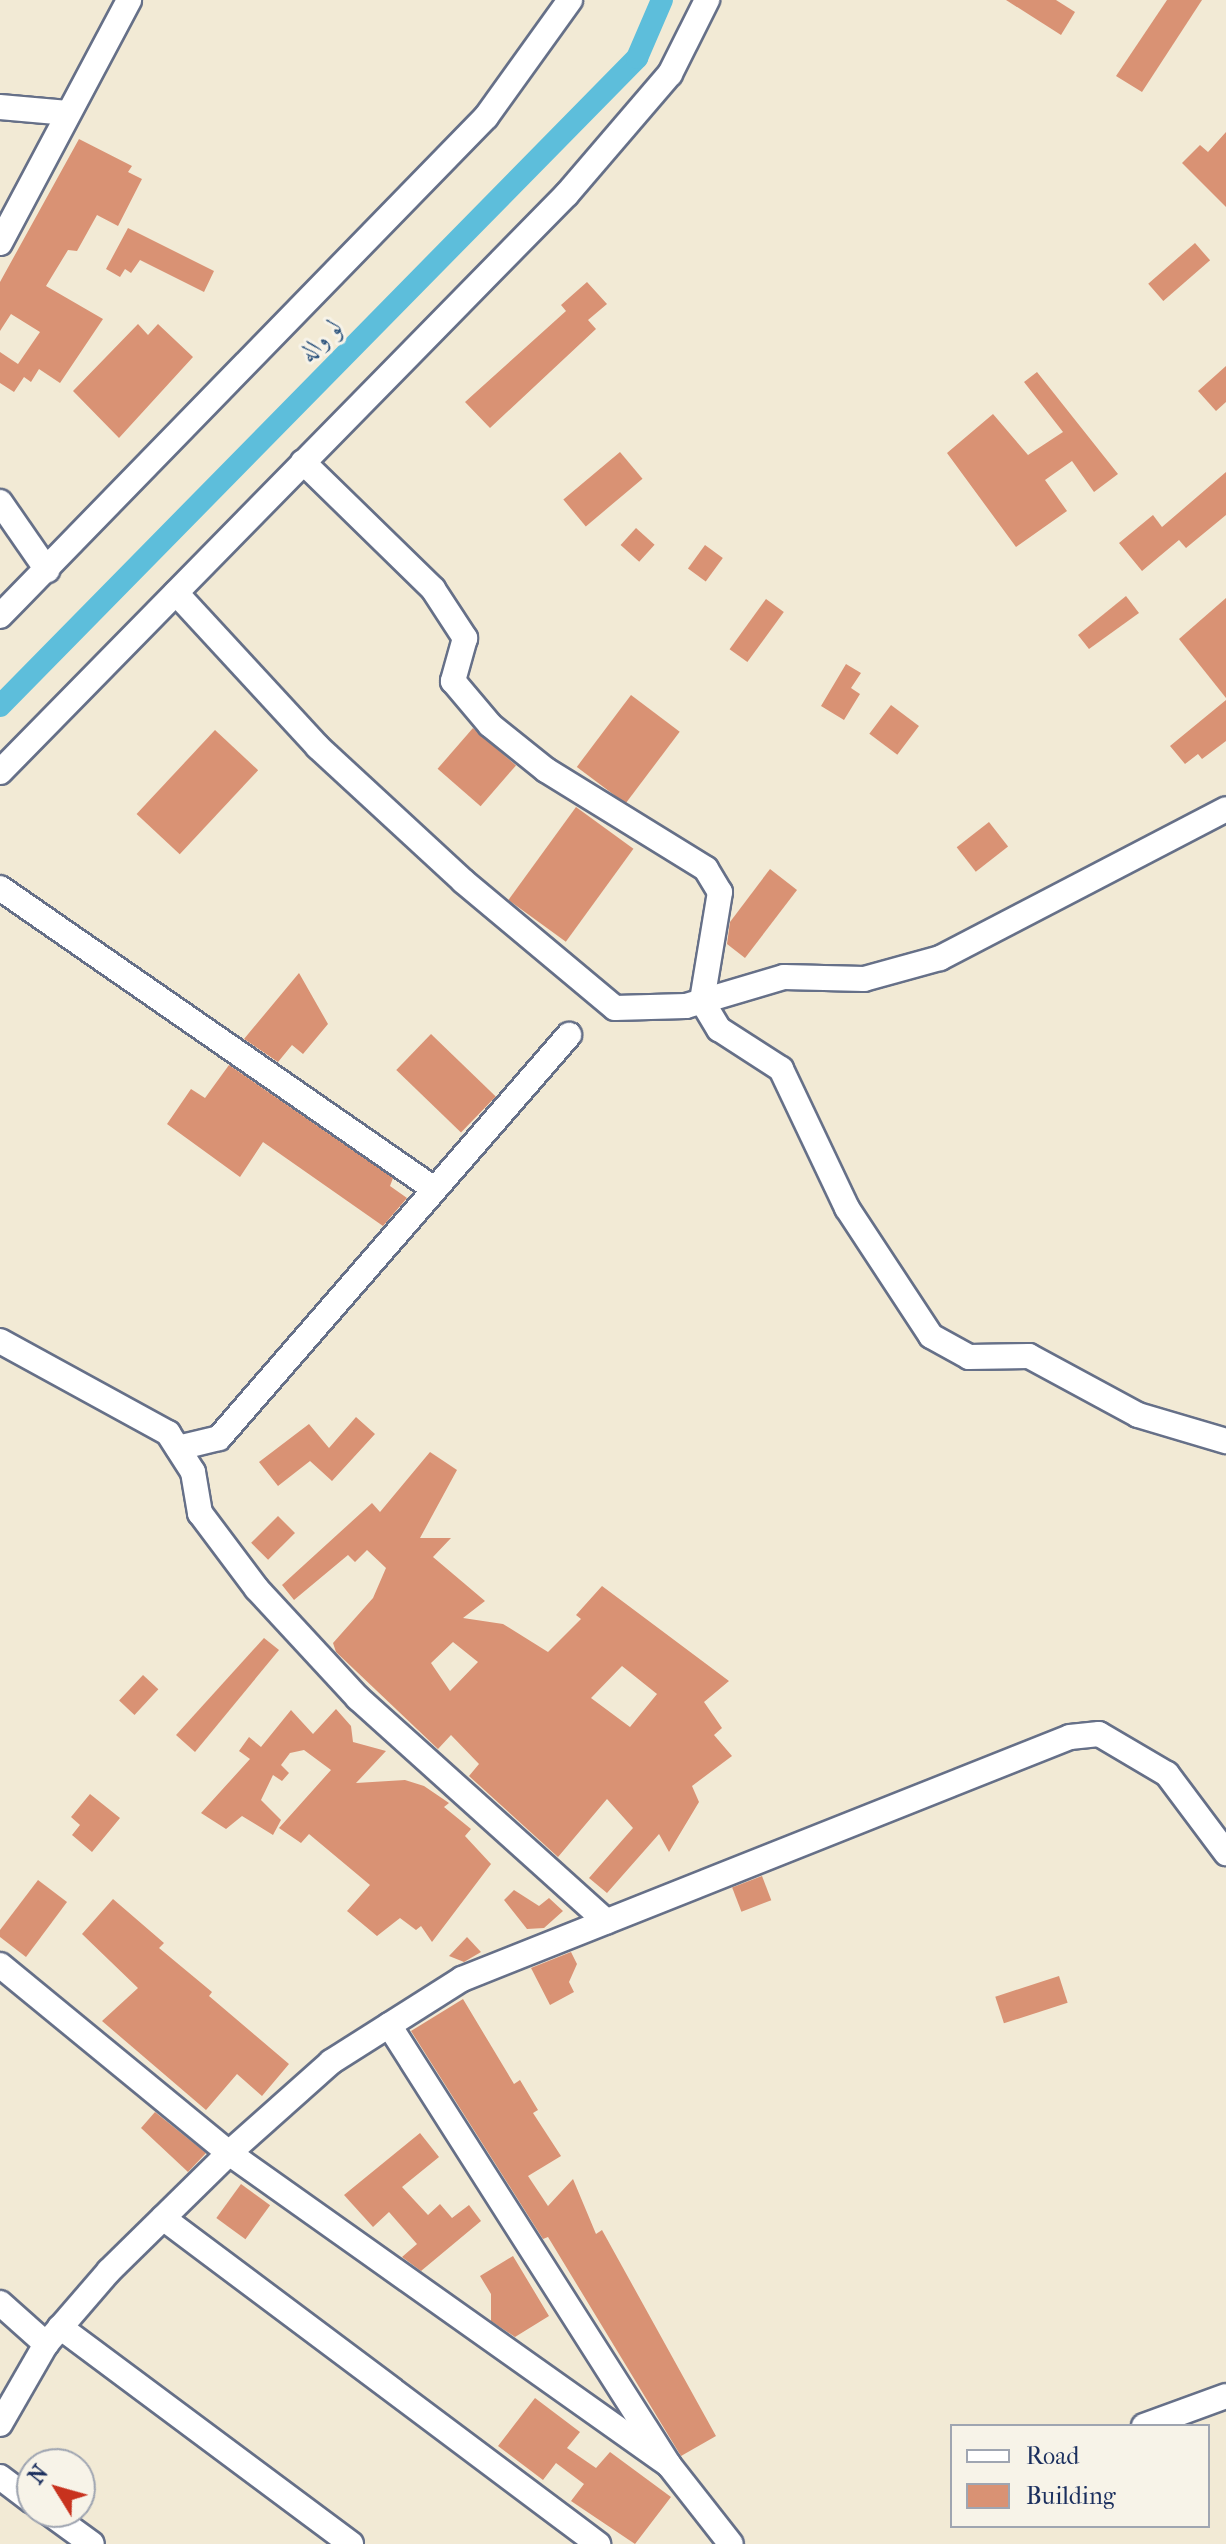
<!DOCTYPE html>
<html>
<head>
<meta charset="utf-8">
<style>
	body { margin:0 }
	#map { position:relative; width:1226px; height:2544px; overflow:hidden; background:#f2ead5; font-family:"IM FELL French Canon",Amiri,serif }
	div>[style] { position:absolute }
	.canal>* { height:22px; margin:-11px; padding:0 11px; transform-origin:11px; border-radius:11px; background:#5dbedb }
	.building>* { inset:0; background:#d99274; transform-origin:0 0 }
	.roads { filter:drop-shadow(2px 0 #667088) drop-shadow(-2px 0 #667088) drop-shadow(0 2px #667088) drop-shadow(0 -2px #667088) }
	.minor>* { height:24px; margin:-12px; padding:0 12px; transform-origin:12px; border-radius:12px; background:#fff }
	span { translate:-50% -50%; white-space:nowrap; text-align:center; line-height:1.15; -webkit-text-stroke:6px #f7f3e8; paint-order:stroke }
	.water-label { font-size:26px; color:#2c537d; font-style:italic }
	.legend { position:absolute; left:950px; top:2424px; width:260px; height:104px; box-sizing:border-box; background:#f7f3e8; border:2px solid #9fa5b1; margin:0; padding:10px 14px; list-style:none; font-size:24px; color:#1b2f5e }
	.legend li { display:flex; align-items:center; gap:16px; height:40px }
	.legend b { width:40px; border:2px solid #9fa5b1 }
	.north { position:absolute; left:16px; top:2448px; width:80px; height:80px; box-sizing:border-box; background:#f7f3e8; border:2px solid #9fa5b1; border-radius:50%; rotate:307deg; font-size:22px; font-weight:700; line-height:32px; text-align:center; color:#1b2f5e }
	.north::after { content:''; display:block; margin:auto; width:28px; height:36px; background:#c8321e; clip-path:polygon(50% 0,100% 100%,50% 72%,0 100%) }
</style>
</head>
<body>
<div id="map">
	<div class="canal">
		<div style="left:0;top:706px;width:909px;rotate:-45.49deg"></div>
		<div style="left:637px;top:58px;width:63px;rotate:-66.7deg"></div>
	</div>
	<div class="building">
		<div style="clip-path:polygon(1006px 0,1056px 0,1075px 12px,1061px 35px)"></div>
		<div style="clip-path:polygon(1167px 0,1202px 0,1142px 92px,1116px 76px)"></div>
		<div style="clip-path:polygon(1226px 132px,1226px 207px,1182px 163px,1200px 145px,1208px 152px)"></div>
		<div style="clip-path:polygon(79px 139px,132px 166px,128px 172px,142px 179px,118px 226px,97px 215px,77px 251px,68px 250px,46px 286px,103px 319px,60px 383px,39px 369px,31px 382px,24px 377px,14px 392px,0 383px,0 352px,18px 364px,40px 332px,11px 314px,0 331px,0 282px)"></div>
		<div style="clip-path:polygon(128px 228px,214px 271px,204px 292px,140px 260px,131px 273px,125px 269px,120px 277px,106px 269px)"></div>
		<div style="left:1195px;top:243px;width:23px;height:62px;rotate:49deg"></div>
		<div style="clip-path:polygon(587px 282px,607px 304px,588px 320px,596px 329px,490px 428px,465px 402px,566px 311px,561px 305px)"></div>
		<div style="clip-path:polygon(138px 324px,148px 335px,158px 324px,193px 357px,119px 438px,73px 391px)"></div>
		<div style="clip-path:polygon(1226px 366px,1226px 402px,1216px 411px,1198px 391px)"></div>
		<div style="clip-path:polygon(1037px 372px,1118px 474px,1094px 492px,1072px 461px,1045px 480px,1067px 511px,1016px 547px,947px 453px,993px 414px,1028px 455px,1063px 432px,1024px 382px)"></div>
		<div style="left:620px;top:452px;width:35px;height:74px;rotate:50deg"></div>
		<div style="clip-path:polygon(1226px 472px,1226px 515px,1186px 548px,1179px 540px,1142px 571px,1119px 543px,1153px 515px,1162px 527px)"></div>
		<div style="left:636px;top:528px;width:25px;height:23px;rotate:42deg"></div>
		<div style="left:705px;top:545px;width:22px;height:29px;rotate:36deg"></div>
		<div style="clip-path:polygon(1126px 596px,1139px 613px,1089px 649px,1078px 635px)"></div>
		<div style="clip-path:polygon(1226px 598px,1226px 698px,1179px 639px)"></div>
		<div style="left:766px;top:599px;width:22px;height:62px;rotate:36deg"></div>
		<div style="clip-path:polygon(846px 664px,861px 673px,851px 688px,860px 694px,844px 720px,821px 706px)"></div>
		<div style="left:631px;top:695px;width:61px;height:90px;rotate:37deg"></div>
		<div style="clip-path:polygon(1226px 700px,1226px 741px,1202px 759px,1198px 754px,1185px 764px,1170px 746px)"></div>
		<div style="left:891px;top:705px;width:35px;height:36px;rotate:37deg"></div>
		<div style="left:473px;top:728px;width:57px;height:54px;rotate:41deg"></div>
		<div style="left:215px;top:730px;width:59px;height:115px;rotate:43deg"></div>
		<div style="left:576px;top:807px;width:71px;height:115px;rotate:36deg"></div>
		<div style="left:989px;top:822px;width:31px;height:41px;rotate:52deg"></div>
		<div style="clip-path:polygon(770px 869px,797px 890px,745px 958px,727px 944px,730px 922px)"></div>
		<div style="clip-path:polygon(299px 973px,328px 1024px,303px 1054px,292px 1045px,278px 1062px,244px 1039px)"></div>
		<div style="left:431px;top:1034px;width:90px;height:50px;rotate:44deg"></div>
		<div style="clip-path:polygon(229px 1065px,393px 1178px,390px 1186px,407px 1198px,383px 1226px,263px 1142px,240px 1177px,167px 1124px,191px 1089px,205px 1098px)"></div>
		<div style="clip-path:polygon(356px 1417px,375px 1434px,332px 1481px,310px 1461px,278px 1486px,259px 1462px,309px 1424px,329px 1448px)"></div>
		<div style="clip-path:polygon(evenodd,430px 1452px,457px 1470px,420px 1538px,451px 1538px,433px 1557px,485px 1601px,463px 1618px,503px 1624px,548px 1652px,581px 1619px,576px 1615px,602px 1586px,729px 1681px,704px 1702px,722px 1728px,714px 1735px,732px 1756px,692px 1786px,699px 1802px,669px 1852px,659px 1834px,607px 1893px,589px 1878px,633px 1828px,607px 1799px,558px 1857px,469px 1776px,479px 1764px,451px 1735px,438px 1749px,336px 1652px,333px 1643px,373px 1598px,386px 1568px,367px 1550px,355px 1562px,348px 1555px,294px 1600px,282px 1585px,372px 1503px,380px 1512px,430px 1452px,453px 1642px,478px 1662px,450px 1691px,431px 1663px,453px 1642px,430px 1452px,622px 1666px,657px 1694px,630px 1727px,591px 1698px,622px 1666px)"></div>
		<div style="left:278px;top:1516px;width:24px;height:38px;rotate:45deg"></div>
		<div style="clip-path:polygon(264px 1638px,279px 1650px,195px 1752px,176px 1735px)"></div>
		<div style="left:143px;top:1675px;width:21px;height:35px;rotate:43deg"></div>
		<div style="clip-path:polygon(336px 1709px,351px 1726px,353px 1742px,386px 1751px,356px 1783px,405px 1780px,424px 1786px,449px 1803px,444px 1807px,471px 1829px,465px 1836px,491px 1864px,432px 1942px,421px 1926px,416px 1930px,400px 1918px,377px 1936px,347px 1911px,370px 1885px,309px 1834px,301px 1843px,279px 1828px,331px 1770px,304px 1750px,290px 1753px,281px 1765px,289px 1773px,282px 1781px,273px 1775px,261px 1800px,281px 1820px,273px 1835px,242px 1816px,226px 1829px,201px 1813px,250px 1759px,239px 1751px,249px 1737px,261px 1747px,291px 1710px,313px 1734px)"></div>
		<div style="clip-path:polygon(90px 1794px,120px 1818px,92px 1852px,72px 1835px,80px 1825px,71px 1817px)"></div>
		<div style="left:762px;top:1876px;width:26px;height:32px;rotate:69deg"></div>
		<div style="clip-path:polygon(38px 1880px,67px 1902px,26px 1957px,0 1937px,0 1930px)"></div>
		<div style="clip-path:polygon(514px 1890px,539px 1906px,549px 1898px,563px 1911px,544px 1928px,527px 1929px,504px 1900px)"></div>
		<div style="clip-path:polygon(113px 1899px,164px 1943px,159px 1948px,212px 1992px,209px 1996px,289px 2064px,262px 2096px,237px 2074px,206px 2110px,102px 2021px,138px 1988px,82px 1934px)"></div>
		<div style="clip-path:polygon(467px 1937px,481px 1952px,464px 1962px,449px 1956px)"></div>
		<div style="clip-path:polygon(571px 1952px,577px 1964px,569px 1982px,574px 1992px,550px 2005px,531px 1968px)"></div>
		<div style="left:1059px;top:1976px;width:28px;height:67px;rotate:72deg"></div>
		<div style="clip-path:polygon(463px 1999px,514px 2084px,520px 2080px,538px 2110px,533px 2113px,561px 2156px,528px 2176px,548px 2206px,573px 2179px,596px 2234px,602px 2230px,716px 2436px,681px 2456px,548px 2237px,543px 2239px,411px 2031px)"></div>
		<div style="clip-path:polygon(155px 2112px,206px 2153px,188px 2172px,141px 2128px)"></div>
		<div style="clip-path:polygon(420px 2133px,439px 2157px,402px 2187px,428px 2215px,440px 2204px,452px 2218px,469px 2205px,481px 2221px,421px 2271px,402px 2257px,417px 2244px,389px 2212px,373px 2227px,344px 2195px)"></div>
		<div style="left:241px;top:2184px;width:36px;height:42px;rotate:36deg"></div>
		<div style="clip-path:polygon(513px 2256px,549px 2316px,515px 2337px,491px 2321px,491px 2294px,480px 2276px)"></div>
		<div style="clip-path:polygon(535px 2398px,580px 2432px,567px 2448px,596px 2468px,610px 2452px,671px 2497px,635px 2544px,571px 2501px,584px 2484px,556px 2463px,543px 2480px,498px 2446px)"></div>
	</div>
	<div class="roads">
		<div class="minor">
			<div style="left:0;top:107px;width:68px;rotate:5deg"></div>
			<div style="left:0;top:243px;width:275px;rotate:-62deg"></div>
			<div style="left:303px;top:462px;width:182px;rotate:44.3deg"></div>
			<div style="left:433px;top:589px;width:59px;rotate:56.9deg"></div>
			<div style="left:465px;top:638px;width:45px;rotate:105.6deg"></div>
			<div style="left:453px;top:681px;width:57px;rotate:49.9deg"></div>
			<div style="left:490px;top:725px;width:72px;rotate:38.8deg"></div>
			<div style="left:546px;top:770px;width:188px;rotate:31.7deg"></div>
			<div style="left:706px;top:869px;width:27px;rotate:59deg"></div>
			<div style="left:720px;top:892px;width:110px;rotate:99.4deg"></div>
			<div style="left:702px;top:1001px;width:33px;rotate:59deg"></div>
			<div style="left:719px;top:1029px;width:74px;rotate:32.8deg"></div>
			<div style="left:781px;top:1069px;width:154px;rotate:64.6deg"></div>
			<div style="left:847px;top:1208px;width:153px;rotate:56.7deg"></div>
			<div style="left:931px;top:1336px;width:43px;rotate:28.9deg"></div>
			<div style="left:969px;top:1357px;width:60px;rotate:-1deg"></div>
			<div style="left:1029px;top:1356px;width:124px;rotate:28.4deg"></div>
			<div style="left:1138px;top:1415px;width:92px;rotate:16.5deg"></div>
			<div style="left:0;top:502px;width:83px;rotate:55.3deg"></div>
			<div style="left:176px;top:593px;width:209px;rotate:47.3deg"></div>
			<div style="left:318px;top:747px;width:197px;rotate:42.7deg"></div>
			<div style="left:463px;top:881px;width:198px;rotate:39.9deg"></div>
			<div style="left:615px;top:1008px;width:71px;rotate:-1.6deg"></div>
			<div style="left:686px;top:1006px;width:102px;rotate:-16.5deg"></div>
			<div style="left:784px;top:977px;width:80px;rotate:1.4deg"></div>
			<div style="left:864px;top:979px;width:79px;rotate:-15.4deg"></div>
			<div style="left:940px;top:958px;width:322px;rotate:-27.5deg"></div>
			<div style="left:0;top:616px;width:697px;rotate:-45.76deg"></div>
			<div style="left:486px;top:117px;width:144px;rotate:-54.3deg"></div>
			<div style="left:0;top:772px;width:810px;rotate:-45.55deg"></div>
			<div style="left:567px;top:194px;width:158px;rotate:-49.4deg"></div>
			<div style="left:670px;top:74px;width:83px;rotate:-63.4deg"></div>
			<div style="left:0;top:888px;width:528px;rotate:34.74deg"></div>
			<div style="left:0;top:1341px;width:192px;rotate:28.7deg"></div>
			<div style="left:168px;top:1433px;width:46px;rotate:57.3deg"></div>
			<div style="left:193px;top:1472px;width:42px;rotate:80.3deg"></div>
			<div style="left:200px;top:1513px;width:95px;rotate:53.1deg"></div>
			<div style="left:257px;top:1589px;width:149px;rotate:47.2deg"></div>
			<div style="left:358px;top:1698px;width:334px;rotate:42deg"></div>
			<div style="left:178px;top:1448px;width:42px;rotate:-13.7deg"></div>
			<div style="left:219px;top:1438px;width:534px;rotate:-49.03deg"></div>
			<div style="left:0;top:1965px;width:296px;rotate:39.4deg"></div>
			<div style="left:229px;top:2153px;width:539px;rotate:35.34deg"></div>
			<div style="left:389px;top:2025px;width:522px;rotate:57.53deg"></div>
			<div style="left:669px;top:2465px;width:100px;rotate:51.9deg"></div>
			<div style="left:163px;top:2218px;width:544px;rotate:36.85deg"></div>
			<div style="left:0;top:2303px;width:62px;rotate:41.7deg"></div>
			<div style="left:60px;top:2327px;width:363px;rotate:36.7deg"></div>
			<div style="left:0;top:2424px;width:92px;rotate:-60.1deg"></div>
			<div style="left:46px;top:2344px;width:96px;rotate:-49.2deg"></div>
			<div style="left:109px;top:2271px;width:168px;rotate:-44.5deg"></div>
			<div style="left:229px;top:2153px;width:137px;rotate:-41.7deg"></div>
			<div style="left:331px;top:2062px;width:155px;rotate:-32.4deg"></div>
			<div style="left:462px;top:1979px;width:654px;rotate:-21.7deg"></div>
			<div style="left:1070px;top:1737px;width:29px;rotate:-6deg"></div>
			<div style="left:1099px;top:1734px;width:79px;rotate:30.5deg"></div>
			<div style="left:1167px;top:1774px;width:99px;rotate:53.2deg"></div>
			<div style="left:1144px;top:2426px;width:87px;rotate:-20.1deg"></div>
			<div style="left:0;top:2477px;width:40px;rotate:37deg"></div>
			<div style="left:48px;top:2512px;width:54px;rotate:36deg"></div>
		</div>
	</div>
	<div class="water-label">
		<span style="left:321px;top:340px;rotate:-45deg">لو واله</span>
	</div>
	<ul class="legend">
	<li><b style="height:10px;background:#fff"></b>Road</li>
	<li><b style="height:22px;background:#d99274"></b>Building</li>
	</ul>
	<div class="north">N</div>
</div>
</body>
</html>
